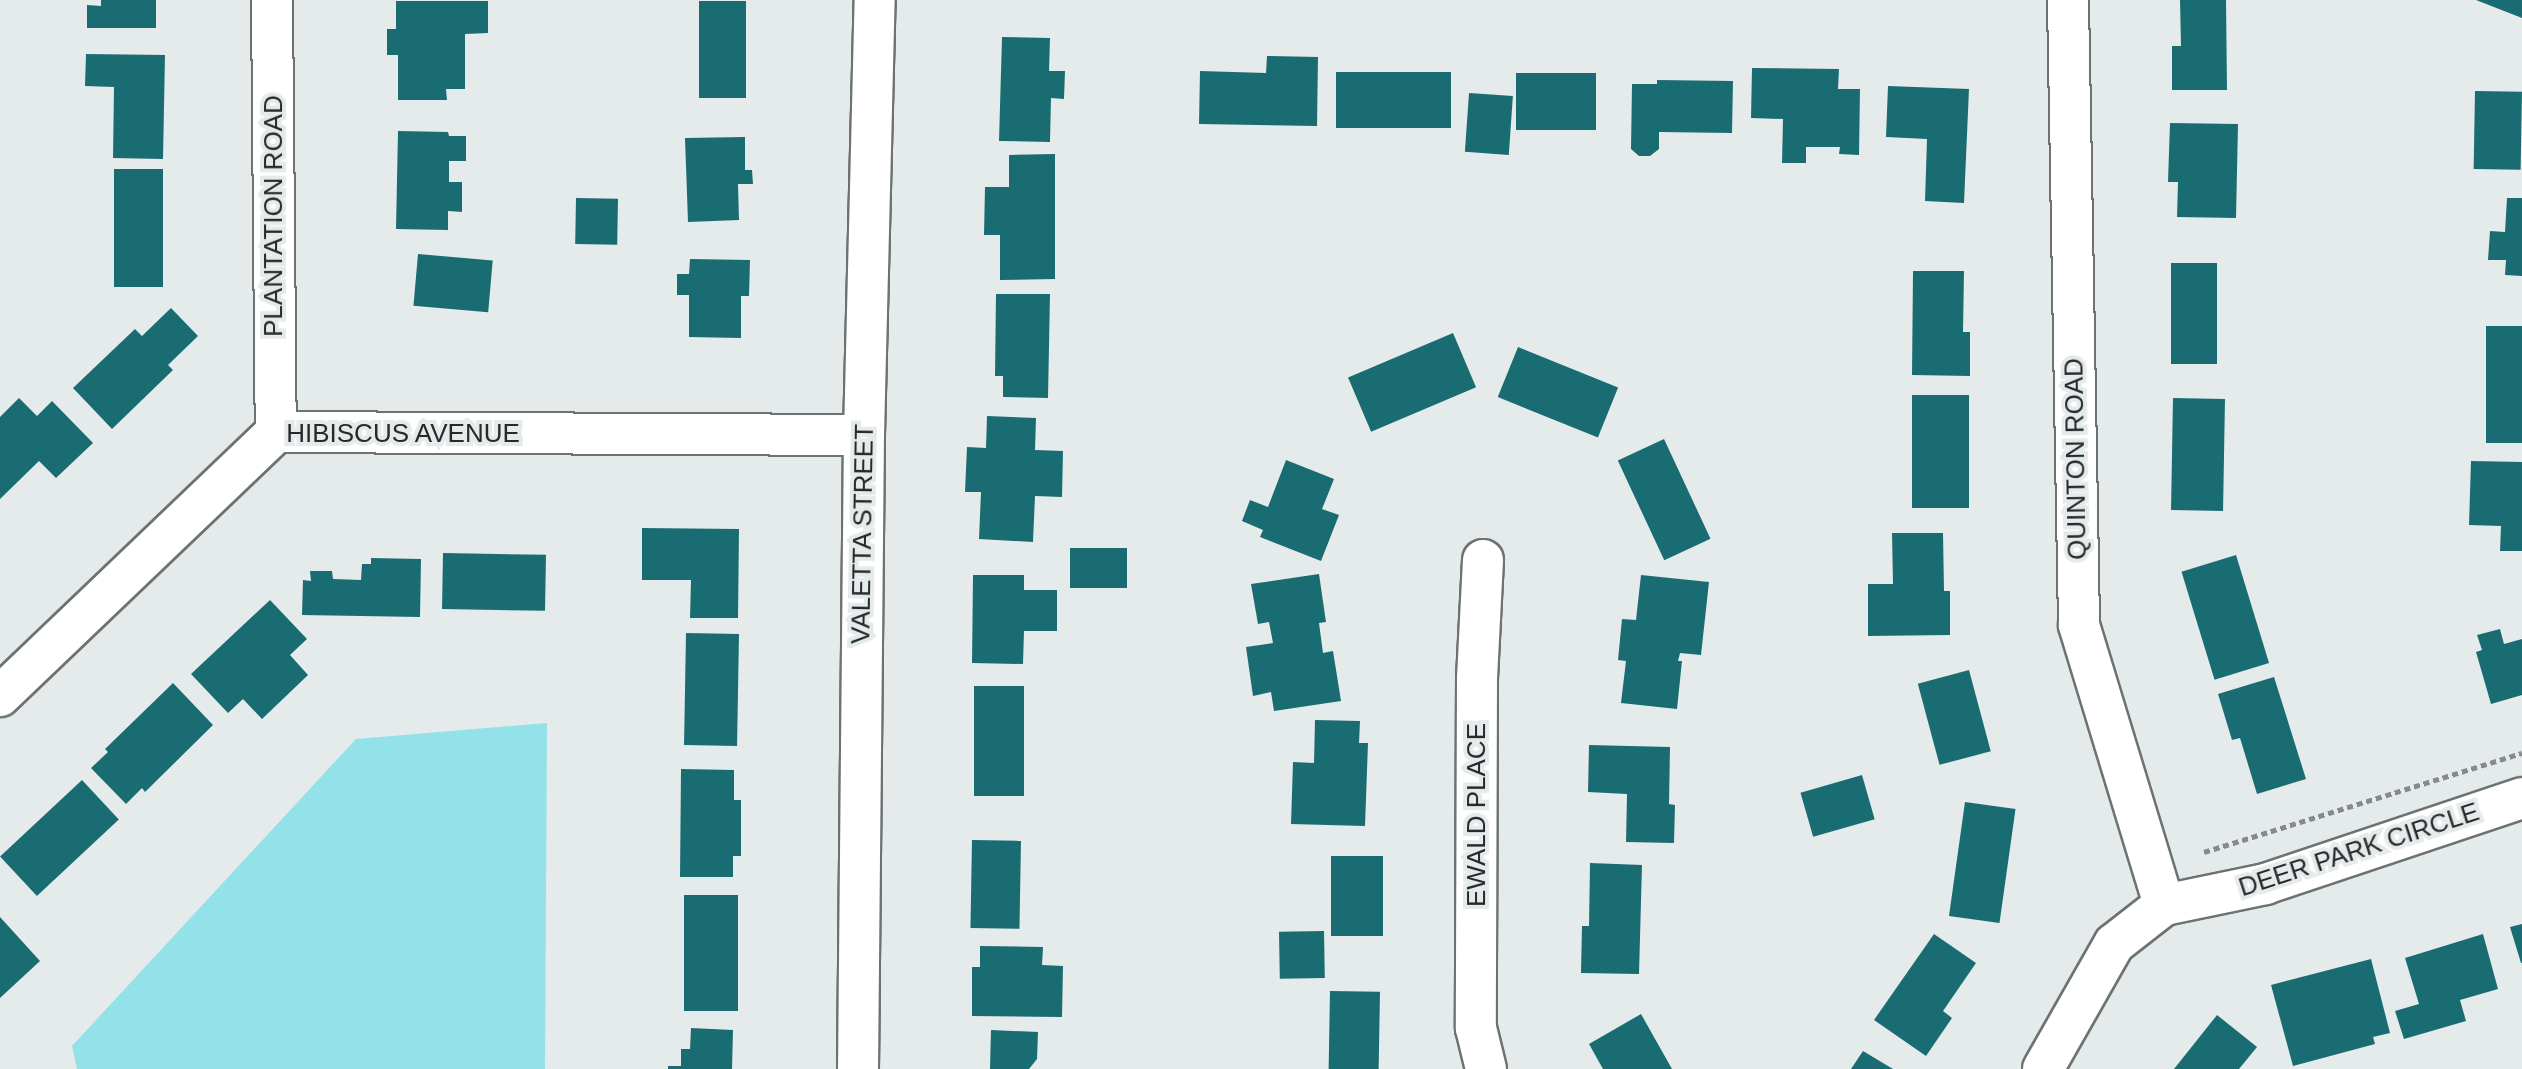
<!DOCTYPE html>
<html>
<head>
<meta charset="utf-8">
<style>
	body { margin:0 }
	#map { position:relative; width:2522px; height:1069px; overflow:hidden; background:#e5eaeb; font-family:Arial,sans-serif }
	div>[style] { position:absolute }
	.green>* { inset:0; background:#93e2e9 }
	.building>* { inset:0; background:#1a6c73; transform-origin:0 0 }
	.path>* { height:5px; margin-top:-2.5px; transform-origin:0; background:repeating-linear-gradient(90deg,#878a8b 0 6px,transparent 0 10px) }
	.roads { filter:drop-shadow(2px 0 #6d7272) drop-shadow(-2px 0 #6d7272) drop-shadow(0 2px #6d7272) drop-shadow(0 -2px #6d7272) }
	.minor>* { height:40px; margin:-20px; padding:0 20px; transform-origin:20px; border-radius:20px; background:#fff }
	span { translate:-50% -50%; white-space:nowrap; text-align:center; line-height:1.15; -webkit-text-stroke:8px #e5eaeb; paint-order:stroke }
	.street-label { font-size:26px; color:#27292a }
</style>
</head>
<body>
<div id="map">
	<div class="green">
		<div style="clip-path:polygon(547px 723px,545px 1069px,77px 1069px,72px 1046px,356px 739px)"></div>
	</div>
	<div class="building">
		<div style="clip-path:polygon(101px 0,156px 0,156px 28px,87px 28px,87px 5px,101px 6px)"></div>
		<div style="clip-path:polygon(2180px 0,2226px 0,2227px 90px,2172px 90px,2172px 46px,2181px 46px)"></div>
		<div style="clip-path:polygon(2476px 0,2522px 0,2522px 18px)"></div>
		<div style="clip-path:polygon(396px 1px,488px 1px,488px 33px,465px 34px,465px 89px,446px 89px,447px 100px,398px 100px,398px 55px,387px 55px,387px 29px,396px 29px)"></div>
		<div style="left:699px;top:1px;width:47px;height:97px"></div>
		<div style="clip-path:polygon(1002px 37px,1050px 38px,1049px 71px,1065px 71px,1064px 99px,1051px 98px,1050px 142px,999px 141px)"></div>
		<div style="clip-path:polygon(86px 54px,165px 55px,163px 159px,113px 158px,114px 87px,85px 86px)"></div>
		<div style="clip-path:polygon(1267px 56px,1318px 57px,1317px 126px,1199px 124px,1200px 71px,1266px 73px)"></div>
		<div style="clip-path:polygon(1752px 68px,1839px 69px,1838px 89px,1860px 89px,1859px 155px,1839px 154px,1840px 147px,1806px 147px,1806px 163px,1782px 163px,1783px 119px,1751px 118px)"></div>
		<div style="left:1336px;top:72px;width:115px;height:56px"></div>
		<div style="left:1516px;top:73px;width:80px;height:57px"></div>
		<div style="clip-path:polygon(1657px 80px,1733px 81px,1732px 133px,1659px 132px,1659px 149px,1650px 156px,1639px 156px,1631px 149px,1632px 84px,1657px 84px)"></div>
		<div style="clip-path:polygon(1888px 86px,1969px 89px,1964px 203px,1925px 201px,1927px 139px,1886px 137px)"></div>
		<div style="left:2475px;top:91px;width:47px;height:78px;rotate:1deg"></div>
		<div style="left:1469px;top:93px;width:44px;height:59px;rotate:4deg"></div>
		<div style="clip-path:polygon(2170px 123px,2238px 124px,2236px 218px,2177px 217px,2178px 182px,2168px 182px)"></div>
		<div style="clip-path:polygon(398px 131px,448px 132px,449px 136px,466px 136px,466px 161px,449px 161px,449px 182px,462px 182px,462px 212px,448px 211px,448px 230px,396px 229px)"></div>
		<div style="clip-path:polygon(745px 137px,745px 170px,752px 170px,753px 184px,738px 184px,739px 220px,688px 222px,685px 138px)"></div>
		<div style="clip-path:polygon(1055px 154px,1055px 279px,1000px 280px,1000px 235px,984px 235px,985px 187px,1009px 187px,1009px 155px)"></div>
		<div style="left:114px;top:169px;width:49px;height:118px"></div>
		<div style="left:576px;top:198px;width:42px;height:46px;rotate:1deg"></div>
		<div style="clip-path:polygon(2507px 198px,2522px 198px,2522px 276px,2505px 275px,2506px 260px,2488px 260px,2490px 231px,2505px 232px)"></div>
		<div style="left:418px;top:254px;width:75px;height:52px;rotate:5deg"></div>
		<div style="clip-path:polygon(690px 259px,750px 260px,749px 296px,741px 296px,741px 338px,689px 337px,689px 295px,677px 295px,677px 274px,689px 274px)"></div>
		<div style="left:2171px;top:263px;width:46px;height:101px"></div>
		<div style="clip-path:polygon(1913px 271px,1964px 271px,1963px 332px,1970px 332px,1970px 376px,1912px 375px)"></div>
		<div style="clip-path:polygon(996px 294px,1050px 294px,1048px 398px,1003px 397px,1003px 376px,995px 376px)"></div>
		<div style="clip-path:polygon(171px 308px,198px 336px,168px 365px,173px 370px,112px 429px,73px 388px,135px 329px,142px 336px)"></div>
		<div style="left:2486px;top:326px;width:36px;height:117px"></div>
		<div style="left:1453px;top:333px;width:59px;height:114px;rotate:67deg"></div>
		<div style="left:1518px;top:347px;width:108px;height:54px;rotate:22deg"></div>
		<div style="left:1912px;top:395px;width:57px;height:113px"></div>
		<div style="clip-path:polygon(19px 398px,37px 416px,52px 401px,93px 443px,56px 478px,39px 461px,0 499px,0 417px)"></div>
		<div style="left:2173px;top:398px;width:52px;height:112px;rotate:1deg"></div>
		<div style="clip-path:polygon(987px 416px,1036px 418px,1035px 450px,1063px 451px,1062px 497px,1035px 496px,1033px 542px,979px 539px,981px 492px,965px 492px,967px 447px,986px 448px)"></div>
		<div style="left:1664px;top:439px;width:110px;height:51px;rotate:65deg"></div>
		<div style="clip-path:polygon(1286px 460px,1334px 479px,1322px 509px,1339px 515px,1321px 561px,1260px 537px,1263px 530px,1242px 521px,1250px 500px,1268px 507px)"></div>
		<div style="clip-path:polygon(2471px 461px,2522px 462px,2522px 551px,2500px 551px,2501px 526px,2469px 525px)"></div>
		<div style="clip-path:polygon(642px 528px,739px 529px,738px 618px,690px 618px,691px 580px,642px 580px)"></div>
		<div style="clip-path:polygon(1892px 533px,1943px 533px,1944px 591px,1950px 591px,1950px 635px,1868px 636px,1868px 584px,1893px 584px)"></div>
		<div style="left:1070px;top:548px;width:57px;height:40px"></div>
		<div style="left:443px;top:553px;width:103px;height:56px;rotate:1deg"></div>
		<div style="left:2236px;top:555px;width:113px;height:57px;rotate:73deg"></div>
		<div style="clip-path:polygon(371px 558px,421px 559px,420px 617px,302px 615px,303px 580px,311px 581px,310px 571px,332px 571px,333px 579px,361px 580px,362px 564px,371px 564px)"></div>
		<div style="clip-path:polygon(1319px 574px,1326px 622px,1319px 623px,1323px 653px,1333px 651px,1341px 701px,1274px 711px,1271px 692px,1253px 696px,1246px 647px,1273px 643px,1269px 622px,1258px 624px,1251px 584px)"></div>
		<div style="clip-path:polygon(973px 575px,1024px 575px,1024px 590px,1057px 590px,1057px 631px,1024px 631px,1023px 664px,972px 663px)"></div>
		<div style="clip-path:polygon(1641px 575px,1709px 582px,1701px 655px,1680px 653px,1678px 661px,1682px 661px,1677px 709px,1621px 703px,1626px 661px,1618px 660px,1622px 619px,1636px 620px)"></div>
		<div style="clip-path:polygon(270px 600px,307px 639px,290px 655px,308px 675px,262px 719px,243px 699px,228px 713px,191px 674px)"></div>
		<div style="clip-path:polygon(2500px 629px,2504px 644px,2522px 639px,2522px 695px,2491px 704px,2476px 652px,2482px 650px,2477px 635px)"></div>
		<div style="left:686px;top:633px;width:53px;height:112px;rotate:1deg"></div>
		<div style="left:1969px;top:670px;width:84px;height:53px;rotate:75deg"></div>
		<div style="clip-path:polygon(2274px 677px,2306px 779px,2257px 794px,2240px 738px,2232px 740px,2218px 694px)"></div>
		<div style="clip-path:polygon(173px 683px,213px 725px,145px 792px,142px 788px,126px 804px,91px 768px,108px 752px,105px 749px)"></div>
		<div style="left:974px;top:686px;width:50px;height:110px"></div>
		<div style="clip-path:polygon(1315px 720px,1360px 721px,1359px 743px,1368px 743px,1365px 826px,1291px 824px,1293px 762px,1314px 763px)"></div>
		<div style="clip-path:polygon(1589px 745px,1670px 747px,1669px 804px,1675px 805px,1674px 843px,1626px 842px,1627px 794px,1588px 792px)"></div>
		<div style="clip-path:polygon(681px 769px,734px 770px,734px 800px,741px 800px,741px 856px,733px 856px,733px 877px,680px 877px)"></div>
		<div style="left:1862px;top:775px;width:46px;height:64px;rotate:74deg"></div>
		<div style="left:82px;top:780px;width:54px;height:112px;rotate:47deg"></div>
		<div style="left:1965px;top:802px;width:51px;height:115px;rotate:8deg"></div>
		<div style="left:972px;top:840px;width:49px;height:88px;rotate:1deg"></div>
		<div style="left:1331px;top:856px;width:52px;height:80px"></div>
		<div style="clip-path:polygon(1590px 863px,1642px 865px,1639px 974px,1581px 973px,1582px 926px,1589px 926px)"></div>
		<div style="left:684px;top:895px;width:54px;height:116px"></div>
		<div style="clip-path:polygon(0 917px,40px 961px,0 998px)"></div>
		<div style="clip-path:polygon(2522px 924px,2522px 963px,2521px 963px,2510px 927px)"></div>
		<div style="left:1324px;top:931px;width:47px;height:45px;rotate:89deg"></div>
		<div style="clip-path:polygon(1934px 934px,1976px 963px,1943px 1011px,1952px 1018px,1926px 1056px,1874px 1020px)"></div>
		<div style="clip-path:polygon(2483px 934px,2498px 989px,2460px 1000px,2466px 1021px,2404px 1039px,2395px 1011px,2419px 1004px,2405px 958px)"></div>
		<div style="clip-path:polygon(980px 946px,1043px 947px,1042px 965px,1063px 966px,1062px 1017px,972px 1016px,972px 967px,980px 967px)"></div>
		<div style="clip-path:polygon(2371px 959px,2390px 1033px,2373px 1037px,2375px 1044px,2293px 1066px,2271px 985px)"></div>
		<div style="left:1330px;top:991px;width:50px;height:78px;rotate:1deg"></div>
		<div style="clip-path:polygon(1641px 1014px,1672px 1069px,1603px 1069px,1589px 1044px)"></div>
		<div style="clip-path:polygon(2217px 1015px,2257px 1047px,2239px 1069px,2174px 1069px)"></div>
		<div style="clip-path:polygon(691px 1028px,733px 1030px,732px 1069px,668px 1069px,668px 1066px,681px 1066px,681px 1049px,690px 1049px)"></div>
		<div style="clip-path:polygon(991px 1030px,1038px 1032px,1037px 1059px,1029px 1069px,990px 1069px)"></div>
		<div style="clip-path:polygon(1863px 1051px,1893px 1069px,1851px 1069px)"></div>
	</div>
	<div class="path">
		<div style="left:2204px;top:852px;width:333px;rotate:-17.3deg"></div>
	</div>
	<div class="roads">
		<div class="minor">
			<div style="left:272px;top:0;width:432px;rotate:89.5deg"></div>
			<div style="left:2068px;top:0;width:625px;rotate:88.99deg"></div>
			<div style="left:2079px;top:625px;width:293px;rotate:73.1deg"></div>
			<div style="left:1483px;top:560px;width:119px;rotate:92.9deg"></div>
			<div style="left:1477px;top:679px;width:349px;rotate:90.2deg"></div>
			<div style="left:1476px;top:1028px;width:42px;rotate:76.3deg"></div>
			<div style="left:0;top:696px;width:382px;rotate:-43.7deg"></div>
			<div style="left:276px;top:432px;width:588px;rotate:0.29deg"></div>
			<div style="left:858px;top:1069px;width:634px;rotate:-89.46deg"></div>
			<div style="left:864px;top:435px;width:435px;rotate:-88.6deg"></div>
			<div style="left:2043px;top:1069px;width:144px;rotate:-60.4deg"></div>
			<div style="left:2114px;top:944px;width:63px;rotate:-38deg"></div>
			<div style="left:2164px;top:905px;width:103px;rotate:-11.7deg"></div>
			<div style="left:2265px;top:884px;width:271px;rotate:-18.5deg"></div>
		</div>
	</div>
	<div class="street-label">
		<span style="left:274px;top:216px;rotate:-90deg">PLANTATION ROAD</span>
		<span style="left:403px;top:434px">HIBISCUS AVENUE</span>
		<span style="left:2076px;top:459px;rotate:-91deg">QUINTON ROAD</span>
		<span style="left:863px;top:534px;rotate:-89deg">VALETTA STREET</span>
		<span style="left:1477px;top:815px;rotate:-90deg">EWALD PLACE</span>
		<span style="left:2359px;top:850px;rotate:-18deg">DEER PARK CIRCLE</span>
	</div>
</div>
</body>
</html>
